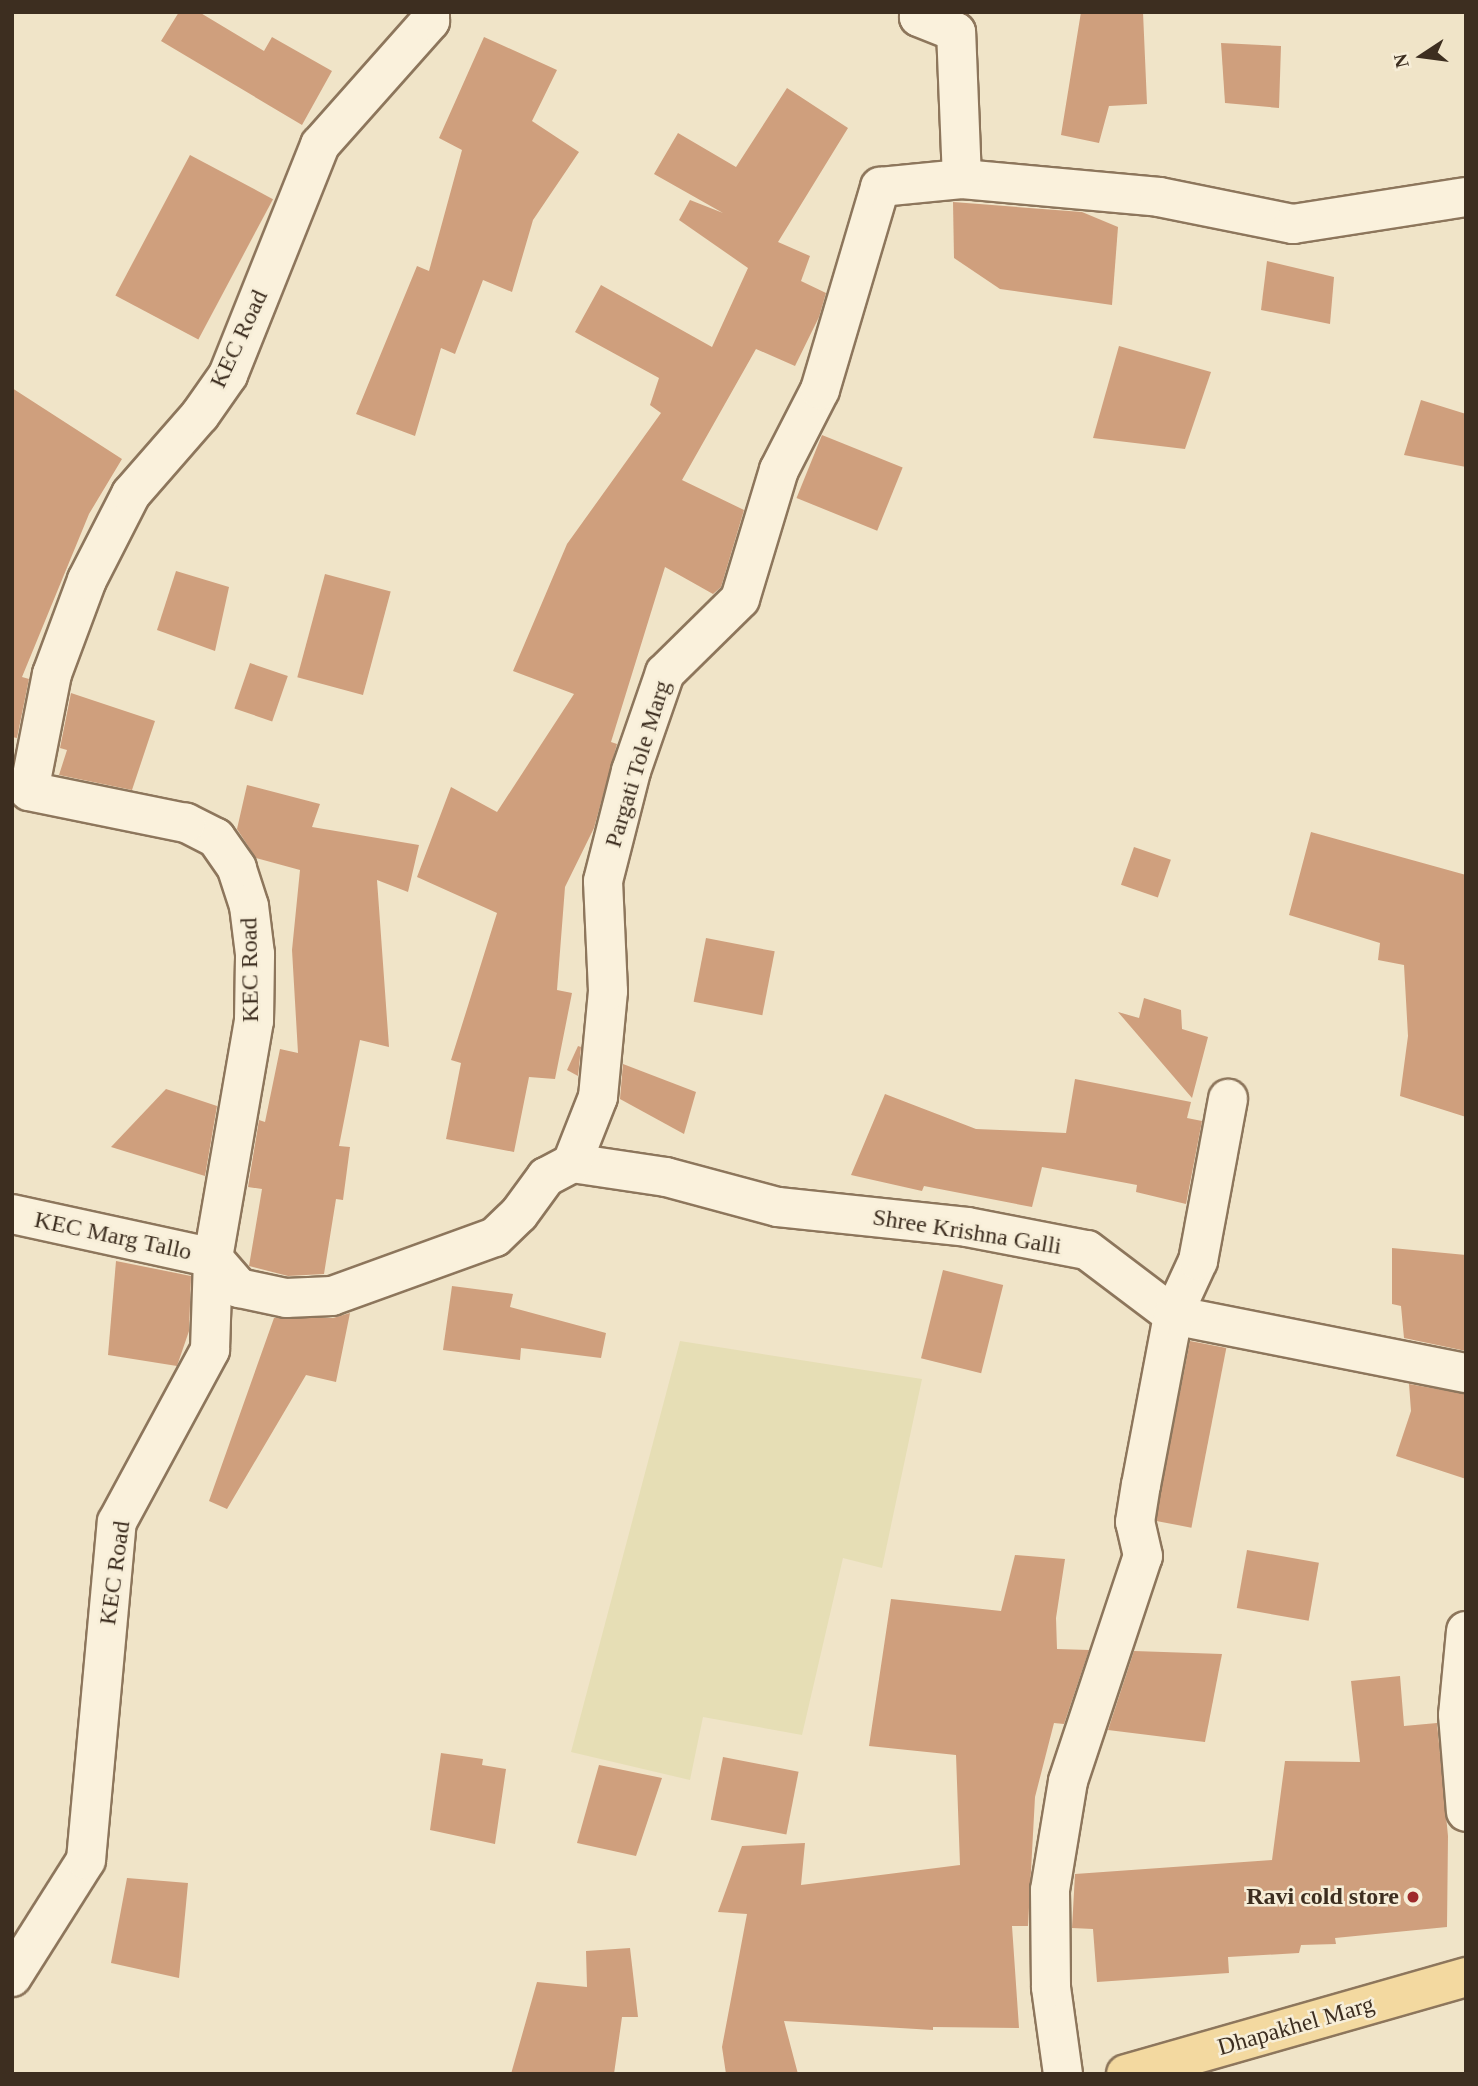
<!DOCTYPE html>
<html>
<head>
<meta charset="utf-8">
<style>
	body { margin:0 }
	#map { position:relative; width:1478px; height:2086px; overflow:hidden; background:#f0e4c8; font-family:"Times New Roman",serif }
	div>[style] { position:absolute }
	.farmland>* { inset:0; background:#e6deb5 }
	.building>* { inset:0; background:#cf9f7d; transform-origin:0 0 }
	.roads { filter:drop-shadow(2px 0 #8d765c) drop-shadow(-2px 0 #8d765c) drop-shadow(0 2px #8d765c) drop-shadow(0 -2px #8d765c) }
	.street>* { height:38px; margin:-19px; padding:0 19px; transform-origin:19px; border-radius:19px; background:#faf1dc }
	.primary>* { height:38px; margin:-19px; padding:0 19px; transform-origin:19px; border-radius:19px; background:#f3d9a0 }
	.dots>* { width:19px; height:19px; translate:-50% -50%; box-sizing:border-box; border:4px solid #f7eed8; border-radius:50% }
	span { translate:-50% -50%; white-space:nowrap; text-align:center; line-height:1.15; -webkit-text-stroke:5px #f7eed8; paint-order:stroke }
	.street-label { font-size:24px; color:#3d2e20 }
	.poi-label { font-size:24px; color:#3d2e20; font-weight:700 }
	.right { translate:-100% -50%; text-align:right }
	.frame { position:absolute; inset:0; border:14px solid #3d2e20; pointer-events:none }
	.north { position:absolute; left:1387px; top:21px; width:70px; height:70px; -webkit-text-stroke:5px #f7eed8; paint-order:stroke; rotate:257deg; font-size:19px; font-weight:700; line-height:28px; text-align:center; color:#3d2e20 }
	.north::after { content:''; display:block; margin:auto; width:24px; height:32px; background:#3d2e20; clip-path:polygon(50% 0,100% 100%,50% 72%,0 100%) }
</style>
</head>
<body>
<div id="map">
	<div class="farmland">
		<div style="clip-path:polygon(680px 1341px,922px 1379px,882px 1568px,843px 1558px,802px 1735px,703px 1717px,690px 1780px,571px 1752px)"></div>
	</div>
	<div class="building">
		<div style="clip-path:polygon(179px 12px,199px 12px,264px 51px,272px 37px,332px 71px,302px 125px,161px 41px)"></div>
		<div style="clip-path:polygon(1081px 12px,1143px 12px,1147px 104px,1109px 106px,1099px 143px,1061px 135px)"></div>
		<div style="clip-path:polygon(484px 37px,557px 70px,532px 121px,579px 152px,533px 220px,512px 292px,483px 280px,455px 354px,441px 348px,415px 436px,356px 414px,417px 266px,429px 271px,462px 150px,439px 138px)"></div>
		<div style="clip-path:polygon(1221px 43px,1281px 46px,1279px 108px,1225px 103px)"></div>
		<div style="clip-path:polygon(787px 88px,848px 128px,778px 242px,810px 256px,801px 281px,826px 293px,819px 317px,795px 366px,756px 349px,682px 480px,744px 510px,721px 587px,713px 594px,665px 567px,611px 742px,617px 744px,594px 828px,565px 887px,557px 990px,572px 993px,555px 1079px,529px 1077px,514px 1152px,446px 1139px,461px 1063px,451px 1060px,497px 913px,417px 877px,451px 787px,497px 812px,574px 694px,513px 671px,567px 544px,661px 413px,650px 405px,659px 378px,575px 332px,601px 285px,712px 347px,748px 268px,679px 220px,690px 200px,723px 213px,654px 174px,678px 133px,736px 167px)"></div>
		<div style="left:190px;top:155px;width:94px;height:159px;rotate:28deg"></div>
		<div style="clip-path:polygon(953px 202px,1082px 212px,1118px 227px,1112px 305px,1000px 289px,954px 258px)"></div>
		<div style="clip-path:polygon(1267px 261px,1334px 277px,1330px 324px,1261px 310px)"></div>
		<div style="clip-path:polygon(1119px 346px,1211px 372px,1185px 449px,1093px 438px)"></div>
		<div style="clip-path:polygon(12px 388px,122px 459px,89px 514px,22px 677px,29px 679px,17px 738px,12px 737px)"></div>
		<div style="clip-path:polygon(1421px 400px,1466px 414px,1466px 467px,1404px 455px)"></div>
		<div style="left:822px;top:435px;width:87px;height:68px;rotate:22deg"></div>
		<div style="clip-path:polygon(176px 571px,229px 587px,215px 651px,157px 630px)"></div>
		<div style="left:325px;top:574px;width:68px;height:107px;rotate:15deg"></div>
		<div style="left:250px;top:663px;width:40px;height:48px;rotate:19deg"></div>
		<div style="clip-path:polygon(71px 693px,155px 721px,132px 790px,59px 775px,67px 750px,60px 748px)"></div>
		<div style="clip-path:polygon(247px 785px,320px 804px,312px 827px,419px 845px,408px 892px,377px 880px,389px 1047px,360px 1040px,339px 1146px,350px 1147px,343px 1200px,336px 1199px,324px 1274px,288px 1276px,249px 1266px,262px 1189px,248px 1187px,259px 1120px,265px 1122px,280px 1049px,298px 1053px,292px 950px,300px 870px,256px 858px,237px 829px)"></div>
		<div style="clip-path:polygon(1311px 832px,1466px 875px,1466px 1117px,1400px 1096px,1408px 1036px,1404px 965px,1378px 960px,1380px 943px,1289px 915px)"></div>
		<div style="left:1134px;top:847px;width:39px;height:40px;rotate:19deg"></div>
		<div style="left:706px;top:938px;width:70px;height:65px;rotate:11deg"></div>
		<div style="clip-path:polygon(1144px 998px,1181px 1010px,1182px 1029px,1208px 1037px,1192px 1098px,1118px 1012px,1139px 1018px)"></div>
		<div style="clip-path:polygon(578px 1046px,581px 1047px,578px 1076px,567px 1070px)"></div>
		<div style="clip-path:polygon(623px 1064px,696px 1092px,684px 1134px,620px 1099px)"></div>
		<div style="clip-path:polygon(1075px 1079px,1191px 1102px,1187px 1118px,1202px 1121px,1186px 1204px,1136px 1192px,1137px 1185px,1042px 1167px,1032px 1207px,924px 1186px,922px 1191px,851px 1175px,885px 1094px,976px 1129px,1066px 1133px)"></div>
		<div style="clip-path:polygon(166px 1089px,217px 1106px,205px 1176px,111px 1147px)"></div>
		<div style="clip-path:polygon(1392px 1248px,1466px 1255px,1466px 1351px,1404px 1338px,1401px 1306px,1392px 1304px)"></div>
		<div style="clip-path:polygon(116px 1261px,191px 1276px,189px 1331px,177px 1366px,108px 1355px)"></div>
		<div style="left:943px;top:1270px;width:62px;height:91px;rotate:14deg"></div>
		<div style="clip-path:polygon(452px 1286px,513px 1294px,510px 1307px,606px 1333px,601px 1358px,521px 1348px,520px 1360px,443px 1350px)"></div>
		<div style="clip-path:polygon(350px 1313px,336px 1382px,306px 1375px,227px 1509px,209px 1501px,274px 1318px,333px 1318px)"></div>
		<div style="left:1190px;top:1341px;width:37px;height:183px;rotate:11deg"></div>
		<div style="clip-path:polygon(1409px 1384px,1466px 1394px,1466px 1479px,1396px 1456px,1411px 1411px)"></div>
		<div style="left:1247px;top:1550px;width:73px;height:59px;rotate:10deg"></div>
		<div style="clip-path:polygon(1015px 1555px,1065px 1559px,1056px 1618px,1057px 1649px,1089px 1650px,1064px 1724px,1054px 1723px,1035px 1797px,1028px 1926px,1012px 1926px,1019px 2028px,933px 2027px,933px 2030px,784px 2021px,798px 2074px,726px 2074px,722px 2047px,747px 1914px,718px 1912px,742px 1846px,805px 1843px,801px 1885px,960px 1865px,956px 1755px,869px 1746px,891px 1599px,1001px 1611px)"></div>
		<div style="clip-path:polygon(1134px 1651px,1222px 1654px,1205px 1742px,1108px 1730px)"></div>
		<div style="clip-path:polygon(1400px 1676px,1404px 1726px,1437px 1723px,1448px 1836px,1447px 1927px,1335px 1938px,1336px 1944px,1301px 1945px,1299px 1953px,1228px 1957px,1229px 1973px,1097px 1982px,1093px 1929px,1072px 1928px,1075px 1874px,1272px 1860px,1285px 1761px,1360px 1762px,1351px 1681px)"></div>
		<div style="clip-path:polygon(441px 1753px,483px 1759px,482px 1765px,506px 1769px,495px 1844px,430px 1830px)"></div>
		<div style="left:723px;top:1757px;width:77px;height:64px;rotate:11deg"></div>
		<div style="clip-path:polygon(599px 1765px,662px 1778px,636px 1856px,577px 1843px)"></div>
		<div style="clip-path:polygon(127px 1878px,188px 1883px,179px 1978px,111px 1963px)"></div>
		<div style="clip-path:polygon(630px 1948px,638px 2017px,622px 2017px,614px 2074px,511px 2074px,537px 1982px,587px 1987px,586px 1951px)"></div>
	</div>
	<div class="roads">
		<div class="street">
			<div style="left:962px;top:179px;width:198px;rotate:5.2deg"></div>
			<div style="left:1159px;top:197px;width:137px;rotate:11.4deg"></div>
			<div style="left:1293px;top:224px;width:175px;rotate:-8.9deg"></div>
			<div style="left:572px;top:1163px;width:95px;rotate:8.5deg"></div>
			<div style="left:666px;top:1177px;width:116px;rotate:15deg"></div>
			<div style="left:778px;top:1207px;width:190px;rotate:6deg"></div>
			<div style="left:967px;top:1227px;width:122px;rotate:10.9deg"></div>
			<div style="left:1087px;top:1250px;width:108px;rotate:37.1deg"></div>
			<div style="left:1173px;top:1315px;width:299px;rotate:11.2deg"></div>
			<div style="left:12px;top:1214px;width:206px;rotate:12.3deg"></div>
			<div style="left:213px;top:1258px;width:40px;rotate:49deg"></div>
			<div style="left:239px;top:1288px;width:48px;rotate:12deg"></div>
			<div style="left:286px;top:1298px;width:46px;rotate:-2.5deg"></div>
			<div style="left:332px;top:1296px;width:173px;rotate:-19.9deg"></div>
			<div style="left:495px;top:1237px;width:33px;rotate:-44deg"></div>
			<div style="left:519px;top:1214px;width:46px;rotate:-53.9deg"></div>
			<div style="left:546px;top:1177px;width:30px;rotate:-28deg"></div>
			<div style="left:572px;top:1163px;width:71px;rotate:-68.5deg"></div>
			<div style="left:598px;top:1097px;width:106px;rotate:-84.6deg"></div>
			<div style="left:608px;top:991px;width:110px;rotate:-92.6deg"></div>
			<div style="left:603px;top:881px;width:114px;rotate:-75.7deg"></div>
			<div style="left:631px;top:771px;width:104px;rotate:-70.9deg"></div>
			<div style="left:665px;top:673px;width:105px;rotate:-44.6deg"></div>
			<div style="left:740px;top:599px;width:135px;rotate:-73.2deg"></div>
			<div style="left:779px;top:470px;width:90px;rotate:-62.9deg"></div>
			<div style="left:820px;top:390px;width:212px;rotate:-73.5deg"></div>
			<div style="left:880px;top:187px;width:82px;rotate:-5.6deg"></div>
			<div style="left:962px;top:179px;width:147px;rotate:-92.3deg"></div>
			<div style="left:956px;top:32px;width:40px;rotate:-158deg"></div>
			<div style="left:919px;top:17px;width:5px;rotate:-90deg"></div>
			<div style="left:1466px;top:1631px;width:84px;rotate:95.4deg"></div>
			<div style="left:1458px;top:1715px;width:97px;rotate:85.3deg"></div>
			<div style="left:12px;top:1977px;width:138px;rotate:-57.7deg"></div>
			<div style="left:86px;top:1860px;width:339px;rotate:-84.8deg"></div>
			<div style="left:117px;top:1522px;width:196px;rotate:-61.6deg"></div>
			<div style="left:210px;top:1350px;width:92px;rotate:-88.1deg"></div>
			<div style="left:213px;top:1258px;width:241px;rotate:-80.2deg"></div>
			<div style="left:254px;top:1021px;width:67px;rotate:-89.1deg"></div>
			<div style="left:255px;top:954px;width:48px;rotate:-97.1deg"></div>
			<div style="left:249px;top:906px;width:40px;rotate:-108deg"></div>
			<div style="left:237px;top:868px;width:37px;rotate:-125deg"></div>
			<div style="left:216px;top:838px;width:34px;rotate:-153deg"></div>
			<div style="left:186px;top:823px;width:160px;rotate:-168.5deg"></div>
			<div style="left:29px;top:791px;width:119px;rotate:-78.9deg"></div>
			<div style="left:52px;top:674px;width:100px;rotate:-69.6deg"></div>
			<div style="left:87px;top:580px;width:97px;rotate:-62.9deg"></div>
			<div style="left:131px;top:494px;width:105px;rotate:-48.9deg"></div>
			<div style="left:200px;top:415px;width:49px;rotate:-55deg"></div>
			<div style="left:228px;top:375px;width:248px;rotate:-68.2deg"></div>
			<div style="left:320px;top:145px;width:166px;rotate:-48.4deg"></div>
			<div style="left:430px;top:21px;width:9px;rotate:-90deg"></div>
			<div style="left:1063px;top:2074px;width:88px;rotate:-97.9deg"></div>
			<div style="left:1051px;top:1987px;width:97px;rotate:-90.6deg"></div>
			<div style="left:1050px;top:1890px;width:110px;rotate:-80.6deg"></div>
			<div style="left:1068px;top:1781px;width:237px;rotate:-71.6deg"></div>
			<div style="left:1143px;top:1556px;width:35px;rotate:-103deg"></div>
			<div style="left:1135px;top:1522px;width:37px;rotate:-81deg"></div>
			<div style="left:1141px;top:1485px;width:173px;rotate:-79.3deg"></div>
			<div style="left:1173px;top:1315px;width:60px;rotate:-65.2deg"></div>
			<div style="left:1198px;top:1261px;width:165px;rotate:-79.5deg"></div>
		</div>
		<div class="primary">
			<div style="left:1126px;top:2074px;width:354px;rotate:-15.9deg"></div>
		</div>
	</div>
	<div class="dots">
		<div style="left:1413px;top:1897px;background:#9e2a2b"></div>
	</div>
	<div class="street-label">
		<span style="left:239px;top:339px;rotate:-65deg">KEC Road</span>
		<span style="left:638px;top:764px;rotate:-73deg">Pargati Tole Marg</span>
		<span style="left:250px;top:970px;rotate:-91deg">KEC Road</span>
		<span style="left:967px;top:1232px;rotate:9deg">Shree Krishna Galli</span>
		<span style="left:113px;top:1236px;rotate:12deg">KEC Marg Tallo</span>
		<span style="left:115px;top:1573px;rotate:-82deg">KEC Road</span>
		<span style="left:1296px;top:2026px;rotate:-16deg">Dhapakhel Marg</span>
	</div>
	<div class="poi-label">
		<span class="right" style="left:1399px;top:1897px">Ravi cold store</span>
	</div>
	<div class="frame"></div>
	<div class="north">N</div>
</div>
</body>
</html>
